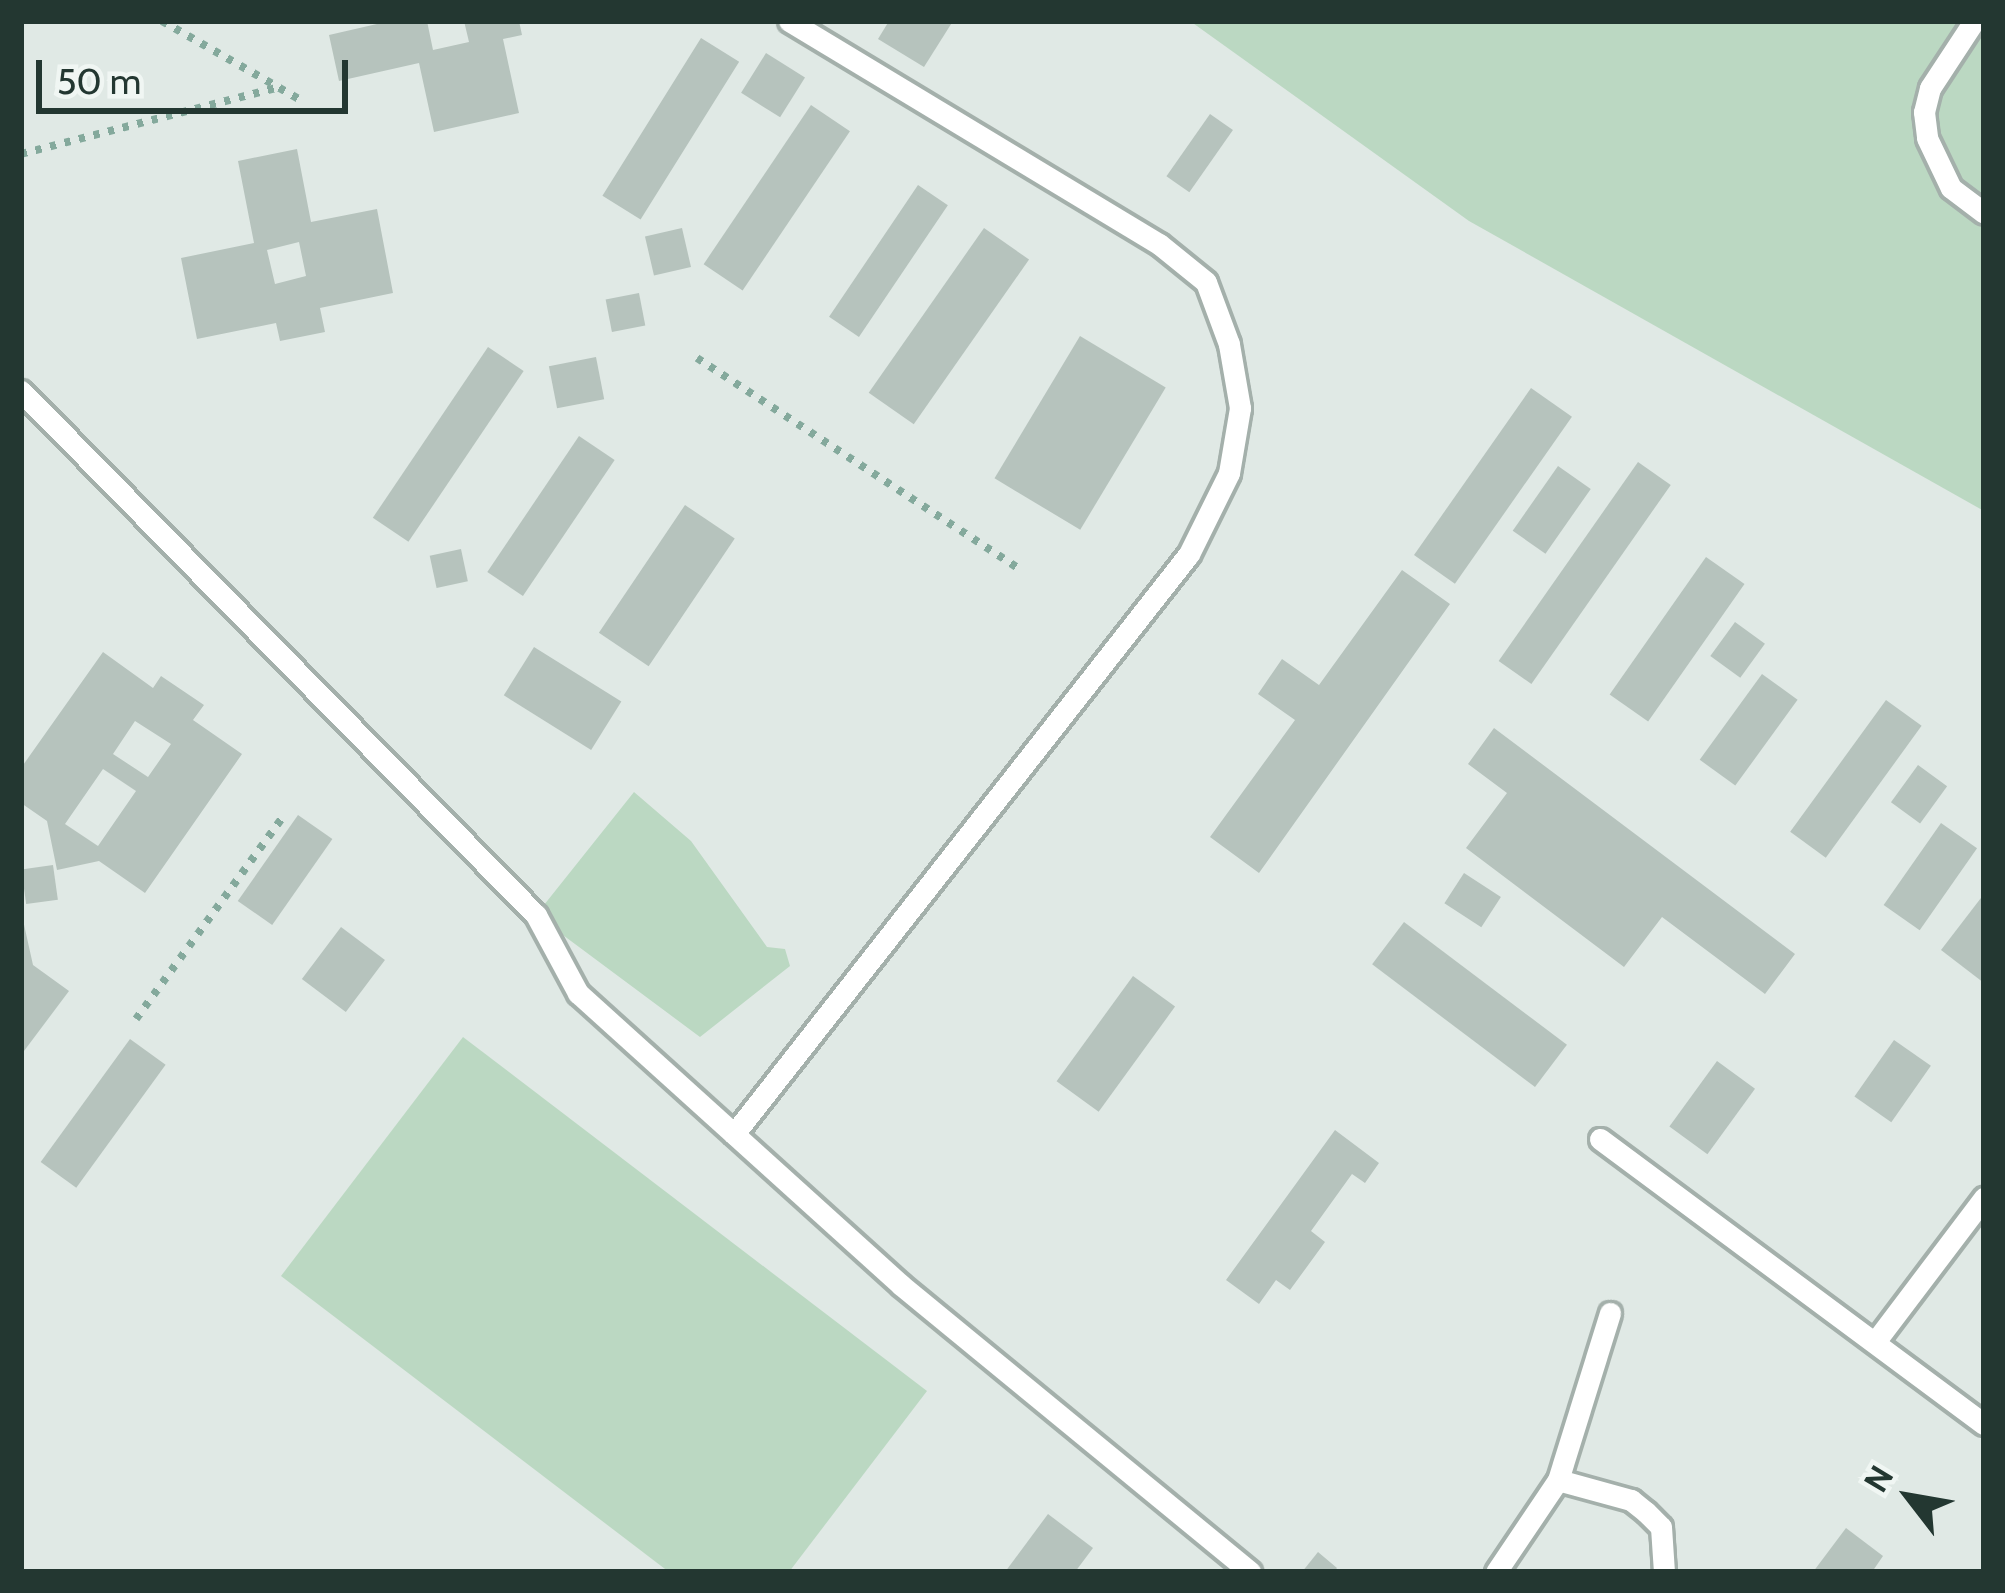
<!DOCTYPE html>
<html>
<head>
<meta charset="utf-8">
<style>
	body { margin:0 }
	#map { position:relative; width:2005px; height:1593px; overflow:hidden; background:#e0e9e5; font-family:Cabin,sans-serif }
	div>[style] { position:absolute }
	.green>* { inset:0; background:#bbd8c2 }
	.building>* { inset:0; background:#b6c3bd; transform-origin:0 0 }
	.path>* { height:8px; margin-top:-4px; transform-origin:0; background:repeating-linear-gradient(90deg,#84a99c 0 6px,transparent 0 15px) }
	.roads { filter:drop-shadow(3px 0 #a4b0ab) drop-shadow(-3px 0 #a4b0ab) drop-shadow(0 3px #a4b0ab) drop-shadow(0 -3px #a4b0ab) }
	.service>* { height:21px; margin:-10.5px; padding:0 10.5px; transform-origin:10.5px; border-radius:10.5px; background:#fff }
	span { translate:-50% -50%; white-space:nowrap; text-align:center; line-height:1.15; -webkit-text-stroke:10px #f0f6f3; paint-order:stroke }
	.frame { position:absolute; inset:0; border:24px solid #233731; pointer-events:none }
	.north { position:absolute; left:1849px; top:1437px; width:120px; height:120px; -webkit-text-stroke:9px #f0f6f3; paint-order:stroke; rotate:301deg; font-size:33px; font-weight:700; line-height:48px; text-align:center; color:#233731 }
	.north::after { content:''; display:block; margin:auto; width:42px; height:54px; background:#233731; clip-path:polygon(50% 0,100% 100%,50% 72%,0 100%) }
	.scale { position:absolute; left:36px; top:60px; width:312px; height:54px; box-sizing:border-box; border:6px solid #233731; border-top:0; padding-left:15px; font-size:36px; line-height:42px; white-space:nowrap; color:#233731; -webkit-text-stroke:9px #f0f6f3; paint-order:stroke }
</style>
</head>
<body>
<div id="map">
	<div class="green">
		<div style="clip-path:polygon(1190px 21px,1984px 21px,1984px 511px,1469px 221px)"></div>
		<div style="clip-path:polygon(634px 792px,691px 841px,767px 947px,785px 949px,790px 966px,700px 1037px,536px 915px)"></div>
		<div style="clip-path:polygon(463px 1037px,927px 1391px,789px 1572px,669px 1572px,281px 1276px)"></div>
	</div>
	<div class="building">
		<div style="clip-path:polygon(390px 21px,427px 21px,433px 50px,469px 42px,464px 21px,519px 21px,522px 35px,503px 39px,519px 113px,434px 132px,419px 63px,339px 81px,329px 35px)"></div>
		<div style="clip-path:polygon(889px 21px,953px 21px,924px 67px,878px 39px)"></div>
		<div style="left:701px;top:38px;width:45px;height:186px;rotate:32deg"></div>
		<div style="left:766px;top:53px;width:46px;height:47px;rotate:32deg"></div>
		<div style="left:811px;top:105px;width:47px;height:192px;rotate:34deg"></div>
		<div style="left:1210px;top:114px;width:28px;height:76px;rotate:35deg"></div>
		<div style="clip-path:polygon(evenodd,297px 149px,311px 222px,377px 209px,393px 293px,320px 308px,325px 332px,280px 341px,276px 323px,197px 339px,181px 258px,254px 243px,238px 161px,297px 149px,299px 242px,306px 276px,275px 284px,267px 250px,299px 242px)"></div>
		<div style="left:918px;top:185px;width:36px;height:159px;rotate:34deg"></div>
		<div style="left:682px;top:228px;width:40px;height:38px;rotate:77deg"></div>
		<div style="left:984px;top:228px;width:55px;height:201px;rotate:35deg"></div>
		<div style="left:639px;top:293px;width:33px;height:34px;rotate:79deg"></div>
		<div style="left:1080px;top:336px;width:100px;height:166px;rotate:31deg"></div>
		<div style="left:488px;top:347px;width:43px;height:206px;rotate:34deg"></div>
		<div style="left:596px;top:357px;width:43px;height:48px;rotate:79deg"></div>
		<div style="left:1531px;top:388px;width:50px;height:204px;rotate:35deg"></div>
		<div style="left:579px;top:436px;width:43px;height:164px;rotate:34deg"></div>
		<div style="left:1638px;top:462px;width:40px;height:243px;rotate:35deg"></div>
		<div style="left:1558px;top:466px;width:40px;height:79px;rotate:35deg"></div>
		<div style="left:685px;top:505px;width:60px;height:154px;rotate:34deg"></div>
		<div style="left:461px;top:549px;width:33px;height:32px;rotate:78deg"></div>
		<div style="left:1706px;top:557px;width:47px;height:168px;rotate:35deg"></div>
		<div style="clip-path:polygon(1402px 570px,1450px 604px,1259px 873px,1210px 837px,1295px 720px,1258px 694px,1282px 659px,1319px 685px)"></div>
		<div style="left:1735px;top:622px;width:37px;height:42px;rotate:36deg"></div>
		<div style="left:534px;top:647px;width:103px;height:57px;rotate:32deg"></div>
		<div style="clip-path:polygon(evenodd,103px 652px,153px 688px,161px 676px,204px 705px,193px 720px,242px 754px,145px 893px,99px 861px,57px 870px,47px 821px,21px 803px,21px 768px,103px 652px,135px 721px,171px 744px,148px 777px,113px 754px,135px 721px,103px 652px,103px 769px,136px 791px,98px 846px,65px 824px,103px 769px)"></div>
		<div style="left:1762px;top:674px;width:44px;height:106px;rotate:36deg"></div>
		<div style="left:1886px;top:700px;width:44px;height:163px;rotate:36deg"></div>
		<div style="clip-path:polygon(1494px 728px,1795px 954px,1765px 994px,1662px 917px,1624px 967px,1466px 848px,1507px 793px,1468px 764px)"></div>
		<div style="left:1918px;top:765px;width:36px;height:46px;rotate:36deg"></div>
		<div style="left:298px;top:815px;width:42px;height:105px;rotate:35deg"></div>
		<div style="left:1941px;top:823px;width:44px;height:100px;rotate:35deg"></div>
		<div style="left:53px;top:865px;width:35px;height:32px;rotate:82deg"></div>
		<div style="left:1464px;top:873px;width:44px;height:36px;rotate:33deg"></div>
		<div style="clip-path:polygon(1984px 894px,1984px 983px,1941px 950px)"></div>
		<div style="clip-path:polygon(21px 911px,33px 965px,69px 991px,21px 1055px)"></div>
		<div style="left:1404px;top:922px;width:204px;height:53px;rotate:37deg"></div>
		<div style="left:341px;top:927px;width:55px;height:65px;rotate:37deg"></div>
		<div style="left:1133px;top:976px;width:52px;height:130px;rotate:36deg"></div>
		<div style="left:130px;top:1039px;width:44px;height:152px;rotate:36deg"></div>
		<div style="left:1894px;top:1040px;width:45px;height:69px;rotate:35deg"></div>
		<div style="left:1717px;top:1061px;width:47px;height:81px;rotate:36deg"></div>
		<div style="clip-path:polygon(1335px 1130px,1379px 1163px,1365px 1183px,1352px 1174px,1311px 1231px,1325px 1242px,1290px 1290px,1276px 1280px,1259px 1304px,1226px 1280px)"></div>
		<div style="clip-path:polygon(1048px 1514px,1093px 1548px,1075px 1572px,1005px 1572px)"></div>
		<div style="clip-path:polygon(1846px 1528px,1883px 1556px,1872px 1572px,1813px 1572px)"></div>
		<div style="clip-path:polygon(1318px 1552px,1337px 1568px,1334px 1572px,1302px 1572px)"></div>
	</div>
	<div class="path">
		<div style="left:162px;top:21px;width:163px;rotate:29.7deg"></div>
		<div style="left:21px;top:154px;width:268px;rotate:-14.5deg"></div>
		<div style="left:697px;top:358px;width:386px;rotate:33.2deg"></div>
		<div style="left:136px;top:1019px;width:248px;rotate:-54deg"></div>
	</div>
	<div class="roads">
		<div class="service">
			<div style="left:1974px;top:21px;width:80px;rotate:123.3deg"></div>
			<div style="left:1930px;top:88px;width:25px;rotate:104deg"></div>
			<div style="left:1924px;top:112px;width:26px;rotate:83deg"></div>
			<div style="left:1927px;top:138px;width:55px;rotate:64.4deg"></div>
			<div style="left:1951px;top:188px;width:41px;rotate:37.1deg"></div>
			<div style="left:21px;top:391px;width:735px;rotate:45.5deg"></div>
			<div style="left:536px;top:915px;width:89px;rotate:61.7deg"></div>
			<div style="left:578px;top:993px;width:435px;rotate:42.1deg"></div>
			<div style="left:901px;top:1285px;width:452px;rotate:39.4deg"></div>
			<div style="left:734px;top:1134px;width:737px;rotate:-51.89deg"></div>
			<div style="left:1189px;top:554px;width:90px;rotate:-63.7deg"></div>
			<div style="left:1229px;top:473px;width:66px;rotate:-80.4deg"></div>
			<div style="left:1240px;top:408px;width:65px;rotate:-99.8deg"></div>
			<div style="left:1229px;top:344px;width:66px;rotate:-110.4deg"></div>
			<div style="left:1206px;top:282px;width:60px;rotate:-141deg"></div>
			<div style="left:1159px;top:244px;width:432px;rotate:-148.9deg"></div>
			<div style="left:1600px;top:1139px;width:478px;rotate:36.6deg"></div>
			<div style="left:1875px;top:1342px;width:181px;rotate:-52.9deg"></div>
			<div style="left:1558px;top:1480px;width:175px;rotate:-72.7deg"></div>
			<div style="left:1496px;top:1572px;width:111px;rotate:-56deg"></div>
			<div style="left:1558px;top:1480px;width:76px;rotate:15.3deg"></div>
			<div style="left:1631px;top:1500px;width:19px;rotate:39deg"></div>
			<div style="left:1646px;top:1512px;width:21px;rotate:45deg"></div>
			<div style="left:1661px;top:1527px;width:45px;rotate:86.2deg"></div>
		</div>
	</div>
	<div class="frame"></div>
	<div class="north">N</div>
	<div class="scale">50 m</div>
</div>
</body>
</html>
